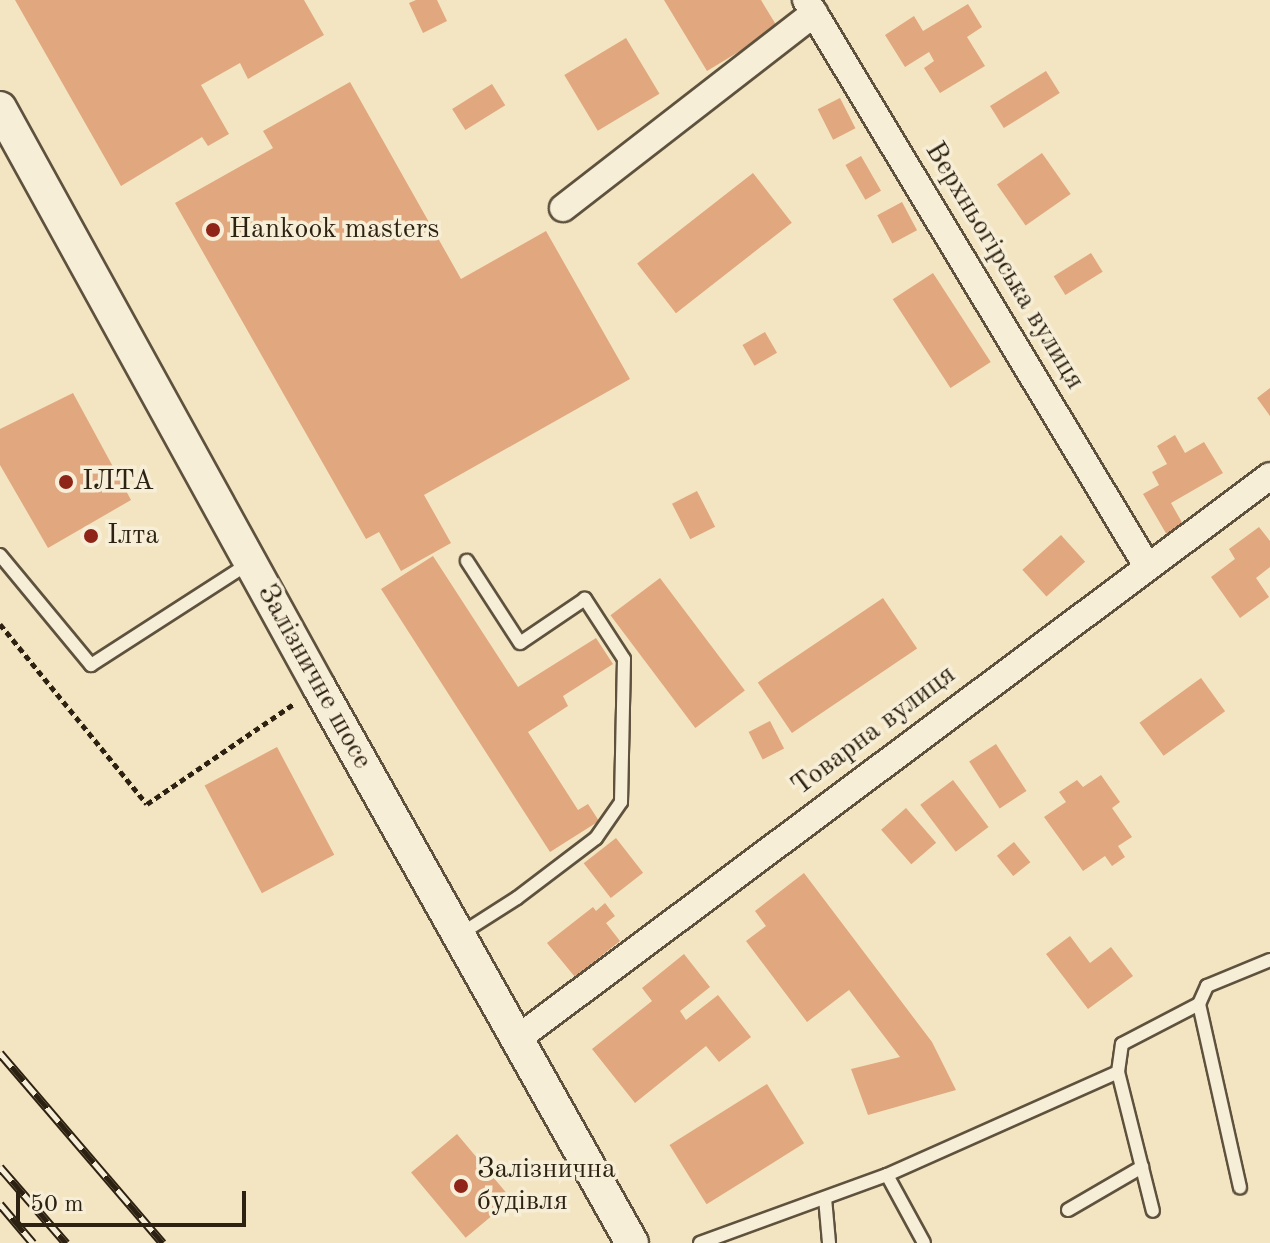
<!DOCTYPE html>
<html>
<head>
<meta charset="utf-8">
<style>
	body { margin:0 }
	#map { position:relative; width:1270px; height:1243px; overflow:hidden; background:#f3e5c1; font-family:"Old Standard TT",serif }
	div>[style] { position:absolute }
	.building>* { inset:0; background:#e1a77e; transform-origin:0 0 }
	.path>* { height:5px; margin-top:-2.5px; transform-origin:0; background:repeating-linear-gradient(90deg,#2d2112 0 6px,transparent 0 10px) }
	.roads { filter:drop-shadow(2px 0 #5e523e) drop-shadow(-2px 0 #5e523e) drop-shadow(0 2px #5e523e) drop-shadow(0 -2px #5e523e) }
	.service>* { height:12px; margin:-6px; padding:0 6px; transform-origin:6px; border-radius:6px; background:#f7eed7 }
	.minor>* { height:26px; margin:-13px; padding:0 13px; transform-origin:13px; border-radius:13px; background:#f7eed7 }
	.tertiary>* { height:32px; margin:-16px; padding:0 16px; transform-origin:16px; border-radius:16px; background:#f7eed7 }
	.rail>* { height:9px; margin-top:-4.5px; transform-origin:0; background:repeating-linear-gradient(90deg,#f7eed7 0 18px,#2d2112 0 36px); box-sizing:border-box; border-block:2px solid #2d2112 }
	.dots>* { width:22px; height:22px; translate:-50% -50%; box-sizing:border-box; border:4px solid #f7eed7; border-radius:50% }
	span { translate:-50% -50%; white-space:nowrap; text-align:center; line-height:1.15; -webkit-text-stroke:7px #f7eed7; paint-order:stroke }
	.poi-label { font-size:28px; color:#2d2112 }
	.left { translate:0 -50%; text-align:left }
	.street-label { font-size:28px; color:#2d2112 }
	.scale { position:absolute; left:16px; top:1191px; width:230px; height:36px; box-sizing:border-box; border:4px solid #2d2112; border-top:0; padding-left:10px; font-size:24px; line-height:28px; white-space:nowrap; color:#2d2112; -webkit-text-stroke:6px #f7eed7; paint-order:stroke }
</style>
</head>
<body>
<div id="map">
	<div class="building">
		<div style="clip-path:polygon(15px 0,304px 0,324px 35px,248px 79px,240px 63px,201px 85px,229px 134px,208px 146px,202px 137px,121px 186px)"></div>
		<div style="clip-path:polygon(416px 0,437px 0,447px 21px,423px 33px,409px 3px)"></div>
		<div style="clip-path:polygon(664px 0,761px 0,778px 28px,707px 71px)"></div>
		<div style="clip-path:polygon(968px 4px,982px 27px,967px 37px,985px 66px,940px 93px,924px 68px,934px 61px,929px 52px,905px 67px,885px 35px,914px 16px,923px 31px)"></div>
		<div style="left:626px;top:38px;width:65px;height:72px;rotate:59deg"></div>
		<div style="left:1046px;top:71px;width:26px;height:66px;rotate:58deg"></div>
		<div style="clip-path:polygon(350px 82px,461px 279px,546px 231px,630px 379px,424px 495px,451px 543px,401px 571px,379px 532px,366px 539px,175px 203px,273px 148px,263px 131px)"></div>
		<div style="left:492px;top:84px;width:25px;height:47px;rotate:58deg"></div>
		<div style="left:840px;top:98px;width:34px;height:25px;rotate:63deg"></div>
		<div style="left:1042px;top:153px;width:50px;height:55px;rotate:55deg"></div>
		<div style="left:861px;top:156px;width:40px;height:18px;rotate:60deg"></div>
		<div style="left:753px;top:173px;width:63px;height:147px;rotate:52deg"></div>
		<div style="left:902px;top:202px;width:32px;height:28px;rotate:62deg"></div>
		<div style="left:1091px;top:253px;width:22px;height:44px;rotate:58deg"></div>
		<div style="left:933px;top:273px;width:106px;height:48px;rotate:57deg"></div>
		<div style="left:765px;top:332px;width:24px;height:26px;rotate:60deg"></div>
		<div style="clip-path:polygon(1270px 388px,1270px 416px,1257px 398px)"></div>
		<div style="clip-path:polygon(73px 393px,131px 500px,48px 548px,0 465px,0 429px)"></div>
		<div style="clip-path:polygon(1175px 435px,1185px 453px,1204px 442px,1223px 473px,1171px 503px,1184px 526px,1167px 535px,1143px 494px,1159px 485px,1152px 472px,1167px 464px,1157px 446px)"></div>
		<div style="left:697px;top:491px;width:40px;height:28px;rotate:63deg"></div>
		<div style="clip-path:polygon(1259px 527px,1270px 541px,1270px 567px,1256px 578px,1269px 597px,1240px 618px,1211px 577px,1235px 559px,1229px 549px)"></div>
		<div style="left:1061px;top:535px;width:36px;height:52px;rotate:48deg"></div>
		<div style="clip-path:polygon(433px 556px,518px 687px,596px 638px,613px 664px,563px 696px,568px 706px,528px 732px,578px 810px,588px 804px,599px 821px,550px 852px,381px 589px)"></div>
		<div style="left:660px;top:578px;width:141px;height:62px;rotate:53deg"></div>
		<div style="left:883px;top:598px;width:61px;height:151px;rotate:56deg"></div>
		<div style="left:1201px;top:678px;width:41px;height:76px;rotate:54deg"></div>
		<div style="left:770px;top:721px;width:31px;height:24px;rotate:63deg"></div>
		<div style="left:996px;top:744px;width:56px;height:32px;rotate:57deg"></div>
		<div style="left:277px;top:747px;width:122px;height:82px;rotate:62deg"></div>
		<div style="clip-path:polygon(1101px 775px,1120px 802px,1112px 808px,1132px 837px,1118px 846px,1125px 857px,1112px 866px,1105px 856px,1083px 871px,1044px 817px,1066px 802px,1059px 792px,1077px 780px,1083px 787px)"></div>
		<div style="left:953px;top:780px;width:59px;height:41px;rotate:53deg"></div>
		<div style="left:906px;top:808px;width:46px;height:33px;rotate:49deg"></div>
		<div style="left:616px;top:838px;width:44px;height:41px;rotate:52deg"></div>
		<div style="left:1014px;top:842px;width:26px;height:22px;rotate:51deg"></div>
		<div style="clip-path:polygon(804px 873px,932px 1042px,956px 1090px,868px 1115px,851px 1069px,900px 1057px,849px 990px,807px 1022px,746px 941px,766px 926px,755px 911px)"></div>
		<div style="clip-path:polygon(605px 903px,615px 916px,606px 923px,620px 941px,575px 977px,547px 943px,593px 907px,596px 911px)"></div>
		<div style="clip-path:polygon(1070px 936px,1090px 963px,1111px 947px,1133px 976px,1088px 1009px,1046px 954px)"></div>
		<div style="clip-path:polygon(684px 954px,710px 987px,680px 1011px,686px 1020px,718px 995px,751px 1037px,719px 1062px,706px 1046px,635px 1103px,592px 1049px,652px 1001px,642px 988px)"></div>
		<div style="left:767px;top:1084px;width:70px;height:115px;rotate:58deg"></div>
		<div style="left:457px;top:1134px;width:85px;height:60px;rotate:50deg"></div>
	</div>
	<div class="path">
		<div style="left:0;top:624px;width:232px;rotate:50.8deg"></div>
		<div style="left:147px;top:804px;width:179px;rotate:-34.3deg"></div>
	</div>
	<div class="roads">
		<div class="service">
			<div style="left:0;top:555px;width:143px;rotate:50.4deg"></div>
			<div style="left:91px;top:665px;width:187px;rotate:-32.8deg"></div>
			<div style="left:459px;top:935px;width:69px;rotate:-32.5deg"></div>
			<div style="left:517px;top:898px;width:99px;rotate:-37.2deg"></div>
			<div style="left:596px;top:838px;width:44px;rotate:-55.2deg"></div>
			<div style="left:621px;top:802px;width:143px;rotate:-88.8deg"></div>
			<div style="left:624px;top:659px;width:72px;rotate:-123deg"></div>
			<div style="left:585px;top:599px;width:78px;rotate:145.9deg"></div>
			<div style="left:520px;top:643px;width:98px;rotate:-122.9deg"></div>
			<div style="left:1199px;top:1004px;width:188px;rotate:77.4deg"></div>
			<div style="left:1118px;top:1072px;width:143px;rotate:75.9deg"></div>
			<div style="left:887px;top:1175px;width:77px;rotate:61.4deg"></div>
			<div style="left:825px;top:1198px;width:45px;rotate:84.9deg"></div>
			<div style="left:1068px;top:1210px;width:86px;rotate:-30.2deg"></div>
			<div style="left:700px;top:1243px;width:199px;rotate:-20deg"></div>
			<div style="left:887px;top:1175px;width:253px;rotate:-24deg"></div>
			<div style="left:1118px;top:1072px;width:28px;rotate:-82deg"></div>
			<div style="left:1122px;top:1044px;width:87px;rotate:-27.5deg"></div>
			<div style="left:1199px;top:1004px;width:20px;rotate:-66deg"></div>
			<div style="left:1207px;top:986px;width:68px;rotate:-22.4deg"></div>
		</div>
		<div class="minor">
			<div style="left:806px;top:0;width:661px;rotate:58.93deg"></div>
			<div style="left:563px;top:208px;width:318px;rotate:-37.8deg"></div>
			<div style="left:517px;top:1039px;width:940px;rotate:-36.78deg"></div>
		</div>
		<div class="tertiary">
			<div style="left:0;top:108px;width:661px;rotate:61.15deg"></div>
			<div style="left:319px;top:687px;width:638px;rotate:60.62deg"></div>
		</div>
	</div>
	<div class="rail">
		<div style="left:0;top:1053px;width:250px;rotate:49.4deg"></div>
		<div style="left:0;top:1167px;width:101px;rotate:49deg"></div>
		<div style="left:0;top:1204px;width:51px;rotate:49.8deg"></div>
	</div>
	<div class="dots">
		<div style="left:213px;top:230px;background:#8f2418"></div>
		<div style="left:66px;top:482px;background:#8f2418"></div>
		<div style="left:91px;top:536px;background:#8f2418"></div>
		<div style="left:461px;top:1186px;background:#8f2418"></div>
	</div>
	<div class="poi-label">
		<span class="left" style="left:229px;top:230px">Hankook masters</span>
		<span class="left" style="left:82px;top:482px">ІЛТА</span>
		<span class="left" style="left:107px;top:536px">Ілта</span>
		<span class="left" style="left:477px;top:1186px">Залізнична<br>будівля</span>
	</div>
	<div class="street-label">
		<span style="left:1004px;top:266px;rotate:59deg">Верхньогірська вулиця</span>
		<span style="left:314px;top:677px;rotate:61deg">Залізничне шосе</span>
		<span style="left:874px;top:731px;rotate:-37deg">Товарна вулиця</span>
	</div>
	<div class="scale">50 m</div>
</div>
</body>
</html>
